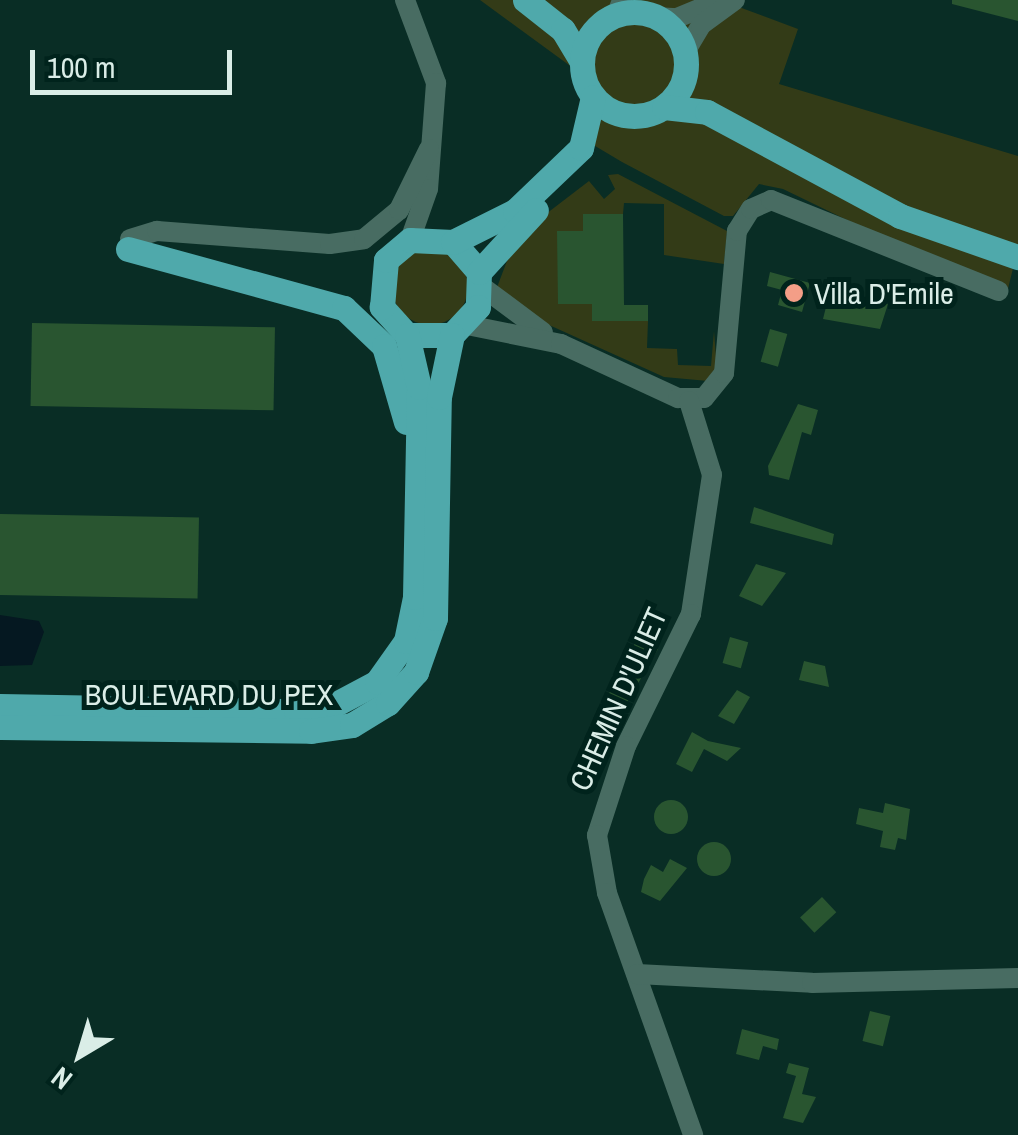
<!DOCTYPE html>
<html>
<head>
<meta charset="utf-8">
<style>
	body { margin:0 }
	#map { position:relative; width:1018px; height:1135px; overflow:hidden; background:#092d25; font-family:"Archivo Narrow",sans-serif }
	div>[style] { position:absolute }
	.green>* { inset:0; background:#333b17 }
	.round { border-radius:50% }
	.water>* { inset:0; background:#051821 }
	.building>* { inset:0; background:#295530; transform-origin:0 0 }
	.minor>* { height:20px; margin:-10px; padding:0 10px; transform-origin:10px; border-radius:10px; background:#486c62 }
	.major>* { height:25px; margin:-12.5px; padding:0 12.5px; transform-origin:12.5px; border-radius:12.5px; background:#4fa9ab }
	.major>.ring { margin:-12.5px; padding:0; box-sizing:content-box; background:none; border:25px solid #4fa9ab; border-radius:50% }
	.dots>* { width:28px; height:28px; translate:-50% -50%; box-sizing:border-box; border:5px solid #00231c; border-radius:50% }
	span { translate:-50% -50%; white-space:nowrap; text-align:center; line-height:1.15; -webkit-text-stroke:10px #00231c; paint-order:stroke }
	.poi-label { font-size:30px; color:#daede7 }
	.left { translate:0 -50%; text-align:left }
	.street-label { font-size:30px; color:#daede7 }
	.north { position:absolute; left:30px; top:1005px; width:100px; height:100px; -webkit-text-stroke:8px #00231c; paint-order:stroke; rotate:218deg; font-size:28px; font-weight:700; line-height:40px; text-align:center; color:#daede7 }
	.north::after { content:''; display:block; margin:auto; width:35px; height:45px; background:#daede7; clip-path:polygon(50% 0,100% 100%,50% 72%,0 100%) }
	.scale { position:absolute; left:30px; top:50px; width:202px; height:45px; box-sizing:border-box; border:5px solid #daede7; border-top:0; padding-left:12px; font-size:30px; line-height:35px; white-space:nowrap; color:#daede7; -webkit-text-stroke:8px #00231c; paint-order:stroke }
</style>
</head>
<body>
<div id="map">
	<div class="green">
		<div style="clip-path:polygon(480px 0,720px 0,798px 29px,779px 84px,1018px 156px,1018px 248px,1006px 297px,783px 189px,759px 184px,733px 216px,724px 216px,622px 162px,580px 137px,585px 116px,573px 68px)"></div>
		<div style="clip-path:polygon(618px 174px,727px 231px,724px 264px,664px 255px,664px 204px,624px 203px,623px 214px,583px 214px,583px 231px,558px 232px,558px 304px,592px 301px,593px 321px,648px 321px,647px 348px,677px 349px,678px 365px,711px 366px,714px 331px,717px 370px,708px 381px,664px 377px,538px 320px,496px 290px,513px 245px,542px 217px,589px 181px,604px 199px,615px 189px,608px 175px)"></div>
		<div class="round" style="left:392px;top:249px;width:76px;height:76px"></div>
	</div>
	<div class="water">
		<div style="clip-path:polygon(0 615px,39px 621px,44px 632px,32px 665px,0 666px)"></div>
	</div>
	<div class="building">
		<div style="clip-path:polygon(952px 0,1018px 0,1018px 21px,952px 4px)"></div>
		<div style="clip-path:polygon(583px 214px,623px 214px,624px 305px,648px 305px,648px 321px,592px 321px,592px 304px,558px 304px,557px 231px,583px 231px)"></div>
		<div style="clip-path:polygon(770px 272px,810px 283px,802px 312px,778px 305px,782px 290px,767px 286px)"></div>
		<div style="clip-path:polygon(861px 296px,888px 304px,880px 329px,823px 319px,828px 299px,844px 304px)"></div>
		<div style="left:32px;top:323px;width:243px;height:83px;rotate:1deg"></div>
		<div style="left:770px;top:329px;width:18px;height:34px;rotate:16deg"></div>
		<div style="clip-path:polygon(798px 404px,818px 410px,811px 435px,802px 432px,789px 480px,769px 475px,768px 466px)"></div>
		<div style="clip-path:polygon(754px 507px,834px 534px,832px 545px,750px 523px)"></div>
		<div style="left:0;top:514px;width:199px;height:81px;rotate:1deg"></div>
		<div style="clip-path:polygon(756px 564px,786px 573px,762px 606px,739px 596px)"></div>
		<div style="clip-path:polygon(638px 637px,658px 649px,615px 723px,599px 713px)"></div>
		<div style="left:730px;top:637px;width:19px;height:27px;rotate:16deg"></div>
		<div style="clip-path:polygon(804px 661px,825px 666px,829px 687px,799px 680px)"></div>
		<div style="clip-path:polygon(737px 690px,750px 697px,734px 724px,718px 716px)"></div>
		<div style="clip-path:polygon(692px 732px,708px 741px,741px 748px,727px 761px,704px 749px,692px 772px,676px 764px)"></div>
		<div class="round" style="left:654px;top:800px;width:34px;height:34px"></div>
		<div style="clip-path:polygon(885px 803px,910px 809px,906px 840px,898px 838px,895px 850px,880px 847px,883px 831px,856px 824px,859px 808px,883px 813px)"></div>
		<div class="round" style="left:697px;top:842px;width:34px;height:34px"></div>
		<div style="clip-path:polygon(670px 859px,687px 868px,660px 901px,641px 892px,644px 879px,651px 865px,663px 872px)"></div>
		<div style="left:822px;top:897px;width:21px;height:30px;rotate:47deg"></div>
		<div style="left:870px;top:1011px;width:21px;height:31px;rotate:14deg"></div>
		<div style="clip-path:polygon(742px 1029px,779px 1039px,777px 1050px,763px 1046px,759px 1060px,736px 1054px)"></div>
		<div style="clip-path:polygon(789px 1063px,809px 1068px,802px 1094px,816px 1097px,803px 1123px,783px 1118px,796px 1076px,786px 1073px)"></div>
	</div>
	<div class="minor">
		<div style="left:405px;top:0;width:89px;rotate:69.5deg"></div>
		<div style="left:436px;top:83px;width:106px;rotate:94.3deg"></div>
		<div style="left:428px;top:189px;width:54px;rotate:109.4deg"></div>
		<div style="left:616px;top:16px;width:17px;rotate:-69deg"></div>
		<div style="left:655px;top:17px;width:22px;rotate:3deg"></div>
		<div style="left:677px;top:18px;width:44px;rotate:-22.5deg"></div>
		<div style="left:685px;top:52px;width:31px;rotate:-59deg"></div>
		<div style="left:701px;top:25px;width:42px;rotate:-36.3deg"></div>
		<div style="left:130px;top:239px;width:28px;rotate:-17deg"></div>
		<div style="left:157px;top:231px;width:173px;rotate:4.3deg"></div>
		<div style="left:330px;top:244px;width:34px;rotate:-8deg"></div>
		<div style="left:364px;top:239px;width:45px;rotate:-39.6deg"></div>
		<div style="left:399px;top:210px;width:68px;rotate:-63.8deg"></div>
		<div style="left:481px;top:286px;width:77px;rotate:36.6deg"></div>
		<div style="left:467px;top:325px;width:96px;rotate:11.4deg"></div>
		<div style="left:561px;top:344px;width:129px;rotate:24.8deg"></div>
		<div style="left:678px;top:398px;width:26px"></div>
		<div style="left:704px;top:398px;width:32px;rotate:-51deg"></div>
		<div style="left:724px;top:373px;width:143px;rotate:-84.8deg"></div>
		<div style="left:737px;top:231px;width:26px;rotate:-58deg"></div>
		<div style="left:751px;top:209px;width:22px;rotate:-24deg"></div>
		<div style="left:771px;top:200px;width:245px;rotate:21.8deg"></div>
		<div style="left:689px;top:401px;width:77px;rotate:72.7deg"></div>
		<div style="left:712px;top:475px;width:141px;rotate:98.6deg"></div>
		<div style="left:691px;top:614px;width:147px;rotate:116.2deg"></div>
		<div style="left:626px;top:746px;width:94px;rotate:108deg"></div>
		<div style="left:597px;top:835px;width:59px;rotate:80.2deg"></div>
		<div style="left:607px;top:893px;width:257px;rotate:70.4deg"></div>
		<div style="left:637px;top:974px;width:175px;rotate:2.9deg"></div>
		<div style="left:812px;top:983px;width:206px;rotate:-1.4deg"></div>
	</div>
	<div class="major">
		<div style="left:525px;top:0;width:48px;rotate:38.3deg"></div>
		<div style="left:563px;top:30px;width:37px;rotate:59deg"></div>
		<div class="ring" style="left:582px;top:12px;width:79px;height:79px"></div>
		<div style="left:664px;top:107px;width:43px;rotate:6.6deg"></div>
		<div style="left:707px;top:112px;width:219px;rotate:28.3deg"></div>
		<div style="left:900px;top:216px;width:125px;rotate:19.2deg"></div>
		<div style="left:453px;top:242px;width:40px;rotate:49deg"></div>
		<div style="left:479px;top:272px;width:35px;rotate:92deg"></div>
		<div style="left:478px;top:307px;width:38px;rotate:133deg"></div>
		<div style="left:452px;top:335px;width:45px;rotate:180deg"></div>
		<div style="left:407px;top:335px;width:38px;rotate:-132deg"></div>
		<div style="left:382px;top:307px;width:47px;rotate:-85.1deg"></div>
		<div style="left:386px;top:260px;width:31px;rotate:-40deg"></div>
		<div style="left:410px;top:240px;width:43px;rotate:2.7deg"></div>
		<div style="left:453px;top:242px;width:69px;rotate:-26.6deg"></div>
		<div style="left:515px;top:211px;width:91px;rotate:-43.7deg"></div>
		<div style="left:581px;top:148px;width:52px;rotate:-76.8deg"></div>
		<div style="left:128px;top:249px;width:224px;rotate:15.3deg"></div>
		<div style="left:344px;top:308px;width:55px;rotate:43.5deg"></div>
		<div style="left:384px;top:346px;width:79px;rotate:73.9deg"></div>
		<div style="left:479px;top:272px;width:84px;rotate:-47.4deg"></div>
		<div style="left:0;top:706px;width:296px;rotate:1deg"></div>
		<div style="left:296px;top:711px;width:38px;rotate:-9deg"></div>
		<div style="left:334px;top:705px;width:49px;rotate:-28.1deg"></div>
		<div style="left:377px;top:682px;width:50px;rotate:-54.7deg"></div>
		<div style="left:406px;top:641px;width:45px;rotate:-78.4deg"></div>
		<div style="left:415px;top:597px;width:210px;rotate:-88.9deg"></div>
		<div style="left:419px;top:387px;width:53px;rotate:-103deg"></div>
		<div style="left:0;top:727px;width:311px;rotate:0.7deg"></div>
		<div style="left:311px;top:731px;width:41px;rotate:-8.3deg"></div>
		<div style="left:352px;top:725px;width:42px;rotate:-31.4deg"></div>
		<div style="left:388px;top:703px;width:42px;rotate:-47.9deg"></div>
		<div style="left:416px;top:672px;width:57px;rotate:-70.6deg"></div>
		<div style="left:435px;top:618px;width:221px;rotate:-89deg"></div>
		<div style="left:439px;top:397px;width:63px;rotate:-78.2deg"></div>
	</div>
	<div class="dots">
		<div style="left:794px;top:293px;background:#f49e87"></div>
	</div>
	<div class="poi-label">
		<span class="left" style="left:814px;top:293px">Villa D'Emile</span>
	</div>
	<div class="street-label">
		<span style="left:209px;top:694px">BOULEVARD DU PEX</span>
		<span style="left:618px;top:699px;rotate:-66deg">CHEMIN D'ULIET</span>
	</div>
	<div class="north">N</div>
	<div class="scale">100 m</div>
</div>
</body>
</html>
